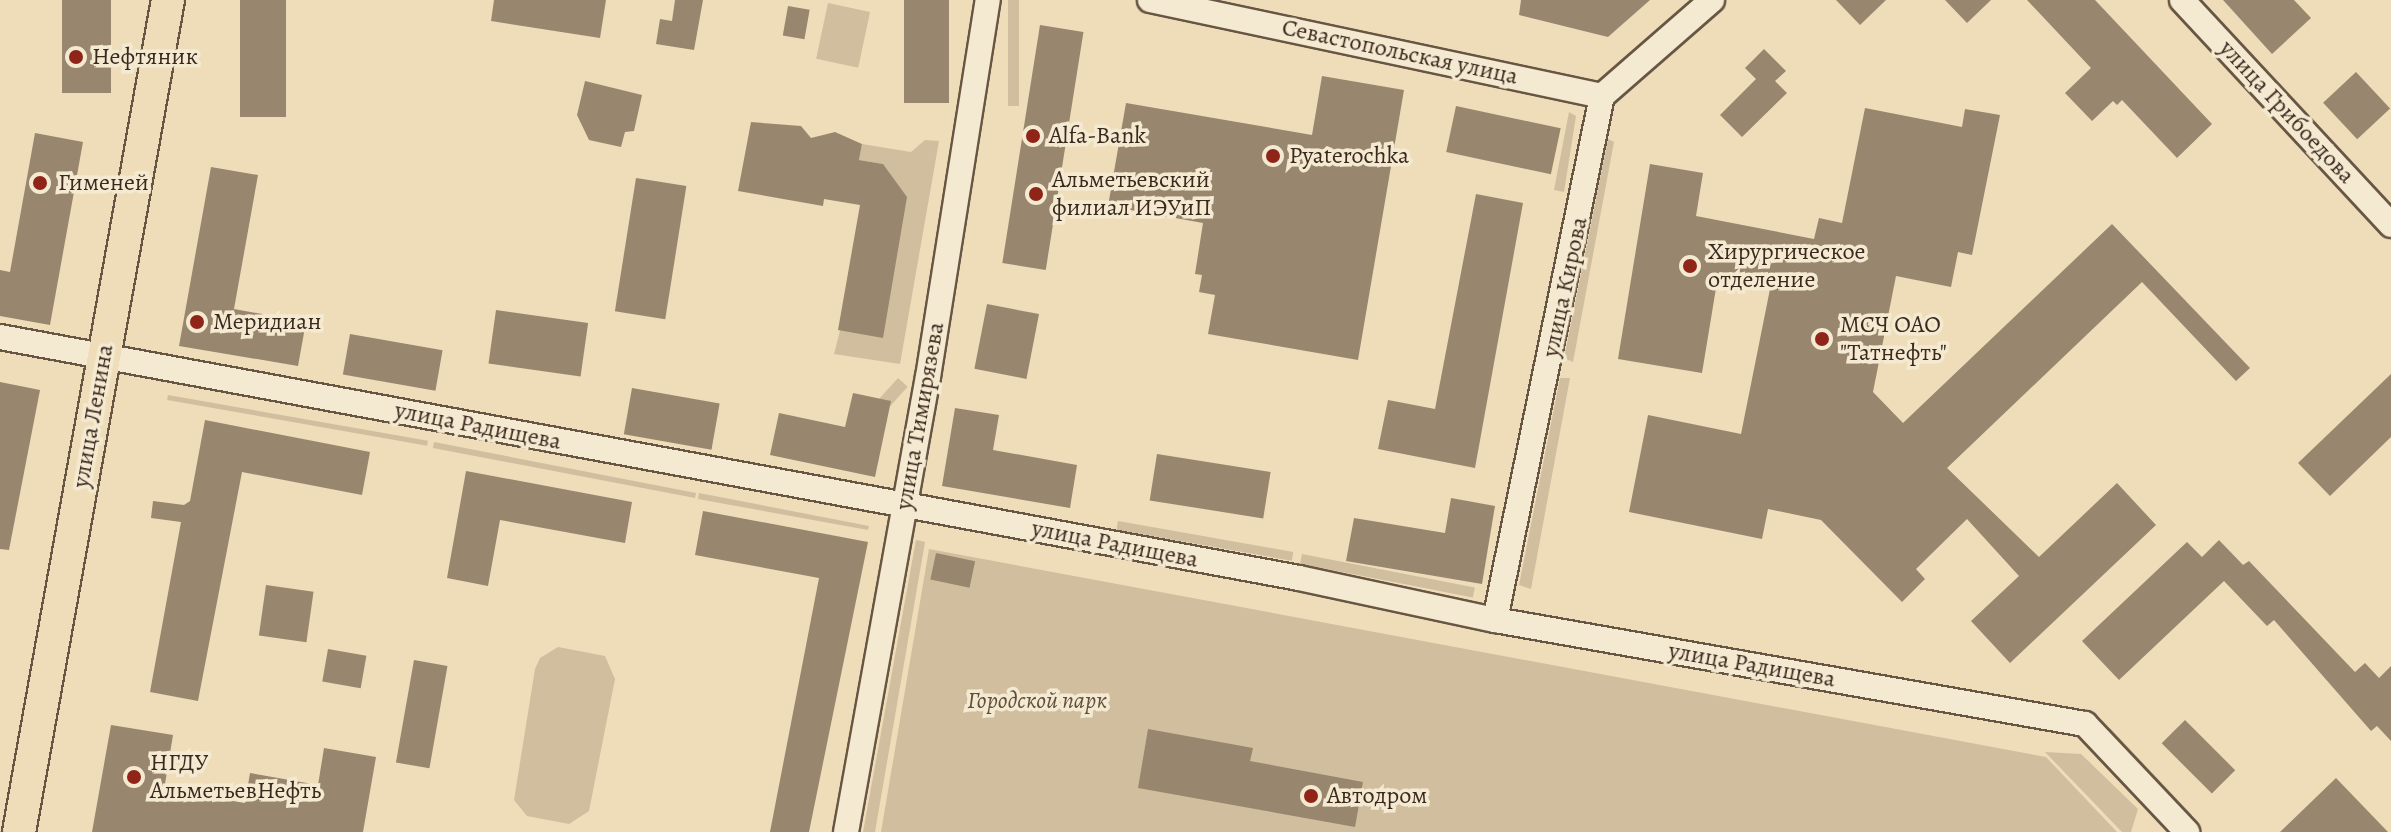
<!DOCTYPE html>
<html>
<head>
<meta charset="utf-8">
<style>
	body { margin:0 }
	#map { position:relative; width:2391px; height:832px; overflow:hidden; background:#eeddb8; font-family:Alegreya,serif }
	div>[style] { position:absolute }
	.green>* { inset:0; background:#d0be9e; transform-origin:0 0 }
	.building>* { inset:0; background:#98876e; transform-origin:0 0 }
	.roads { filter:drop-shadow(2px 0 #685644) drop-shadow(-2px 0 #685644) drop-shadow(0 2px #685644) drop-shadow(0 -2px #685644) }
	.minor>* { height:24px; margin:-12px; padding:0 12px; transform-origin:12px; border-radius:12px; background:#f4e9d1 }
	.major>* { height:32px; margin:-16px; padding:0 16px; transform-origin:16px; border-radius:16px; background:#eeddb8 }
	.dots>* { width:22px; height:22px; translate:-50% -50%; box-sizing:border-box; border:4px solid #f4e9d1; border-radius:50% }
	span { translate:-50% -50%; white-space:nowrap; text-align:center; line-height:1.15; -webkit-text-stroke:7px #f4e9d1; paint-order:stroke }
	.street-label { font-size:24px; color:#3b291e }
	.poi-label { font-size:24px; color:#3b291e }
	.left { translate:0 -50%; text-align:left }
	.park-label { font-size:24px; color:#604e3e; font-style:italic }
</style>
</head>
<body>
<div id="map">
	<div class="green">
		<div style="left:1008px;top:0;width:11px;height:106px"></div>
		<div style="left:828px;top:3px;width:43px;height:57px;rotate:12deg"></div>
		<div style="clip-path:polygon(1569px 112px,1576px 116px,1564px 192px,1554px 190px)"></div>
		<div style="clip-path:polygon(1608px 139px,1614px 142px,1573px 362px,1564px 358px)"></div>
		<div style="clip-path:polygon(925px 140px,939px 141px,900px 364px,834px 354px,883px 164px,859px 160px,862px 144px,911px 152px)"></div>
		<div style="left:898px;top:378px;width:13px;height:93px;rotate:42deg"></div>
		<div style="clip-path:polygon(1560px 378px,1570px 378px,1531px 589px,1519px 585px)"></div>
		<div style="left:168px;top:395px;width:264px;height:5px;rotate:10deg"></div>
		<div style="clip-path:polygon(434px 442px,696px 493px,695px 498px,433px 448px)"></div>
		<div style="clip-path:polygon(699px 493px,869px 526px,868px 530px,698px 499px)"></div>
		<div style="left:1118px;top:521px;width:178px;height:9px;rotate:10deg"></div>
		<div style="clip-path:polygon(916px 540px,925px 542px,875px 832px,863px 832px)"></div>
		<div style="clip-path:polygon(929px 549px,2046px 757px,2117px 832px,881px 832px)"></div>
		<div style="left:1302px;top:554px;width:176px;height:10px;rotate:11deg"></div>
		<div style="clip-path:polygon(558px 647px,605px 656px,615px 679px,589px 811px,569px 824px,527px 816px,514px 800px,535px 669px,540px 658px)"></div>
		<div style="clip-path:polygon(2085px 724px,2110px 728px,2192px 815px,2175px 820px)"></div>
		<div style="clip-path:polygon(2045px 752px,2081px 754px,2138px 809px,2131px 832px,2122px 832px)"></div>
	</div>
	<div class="building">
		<div style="left:62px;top:0;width:49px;height:93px"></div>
		<div style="left:240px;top:0;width:46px;height:117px"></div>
		<div style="clip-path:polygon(494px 0,606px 0,600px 38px,491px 21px)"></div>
		<div style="clip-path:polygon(675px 0,703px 0,694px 50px,656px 44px,660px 19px,672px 21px)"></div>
		<div style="left:904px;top:0;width:45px;height:103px"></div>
		<div style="clip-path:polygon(1521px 0,1650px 0,1608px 37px,1519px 15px)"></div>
		<div style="clip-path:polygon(1836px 0,1886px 0,1860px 25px)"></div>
		<div style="clip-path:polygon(1945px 0,1991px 0,1967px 23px)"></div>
		<div style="clip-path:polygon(2027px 0,2095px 0,2212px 124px,2177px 158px,2122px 100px,2117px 105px,2113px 101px,2092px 121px,2065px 93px,2091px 68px)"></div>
		<div style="clip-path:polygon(2223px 0,2294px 0,2311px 18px,2272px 54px)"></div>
		<div style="left:788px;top:6px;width:22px;height:30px;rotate:10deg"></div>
		<div style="left:1040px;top:25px;width:44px;height:241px;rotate:9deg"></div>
		<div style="clip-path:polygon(1764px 49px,1786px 71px,1775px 81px,1787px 93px,1742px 137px,1720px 115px,1756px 79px,1745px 68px)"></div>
		<div style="left:2356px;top:72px;width:50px;height:45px;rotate:47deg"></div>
		<div style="clip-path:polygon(1322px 76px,1404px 90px,1358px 360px,1208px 334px,1215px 295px,1199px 292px,1202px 275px,1195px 274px,1203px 223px,1108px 206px,1126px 103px,1312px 135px)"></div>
		<div style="clip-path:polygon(585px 81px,642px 95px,634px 131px,625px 132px,621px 147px,589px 140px,577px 115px)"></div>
		<div style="left:1456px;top:106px;width:107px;height:47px;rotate:12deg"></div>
		<div style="clip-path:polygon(1865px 108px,1962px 127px,1965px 109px,2000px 115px,1972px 255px,1958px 252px,1951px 287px,1896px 276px,1873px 392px,1903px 423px,2112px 224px,2250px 368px,2236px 381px,2142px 282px,1947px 468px,2039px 557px,2117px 483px,2156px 525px,2010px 663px,1971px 621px,2019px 576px,1967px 519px,1916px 569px,1925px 579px,1902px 602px,1821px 520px,1768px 509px,1762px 539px,1629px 512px,1648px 415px,1741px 434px,1771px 284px,1718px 276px,1702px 373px,1618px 359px,1650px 164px,1703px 173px,1696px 216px,1814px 239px,1819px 218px,1842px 223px)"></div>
		<div style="clip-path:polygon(751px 122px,801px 126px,811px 138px,835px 132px,862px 144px,859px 160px,883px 164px,907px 197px,883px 338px,838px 330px,860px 205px,824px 199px,823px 206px,738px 191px)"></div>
		<div style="clip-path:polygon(35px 133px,83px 142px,50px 325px,0 316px,0 270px,10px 272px)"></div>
		<div style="clip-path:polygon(211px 167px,258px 175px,234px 309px,306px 322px,298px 366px,179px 346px)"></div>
		<div style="left:636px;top:178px;width:51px;height:135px;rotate:9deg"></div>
		<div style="clip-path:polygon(1476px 194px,1523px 203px,1475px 468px,1378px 449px,1388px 400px,1435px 409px)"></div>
		<div style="left:987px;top:304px;width:53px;height:66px;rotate:11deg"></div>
		<div style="left:496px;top:310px;width:93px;height:54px;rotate:8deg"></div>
		<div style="left:350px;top:334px;width:94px;height:41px;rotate:10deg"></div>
		<div style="clip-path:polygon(2391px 374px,2391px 437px,2330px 496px,2298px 463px)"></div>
		<div style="clip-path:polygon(0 382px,40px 390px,9px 550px,0 549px)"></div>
		<div style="left:632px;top:388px;width:89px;height:47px;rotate:10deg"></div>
		<div style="clip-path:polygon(853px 393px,891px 401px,875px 477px,770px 455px,779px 413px,845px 427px)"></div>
		<div style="clip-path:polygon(955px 408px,999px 415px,993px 450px,1077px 465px,1070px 508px,942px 486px)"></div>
		<div style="clip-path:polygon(205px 420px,370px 452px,362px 495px,242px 472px,198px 701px,150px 692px,181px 522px,151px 518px,153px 501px,184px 505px,190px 501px)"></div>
		<div style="left:1157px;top:454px;width:115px;height:47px;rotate:9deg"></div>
		<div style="clip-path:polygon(466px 471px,632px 502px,625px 543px,500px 520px,488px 586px,447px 578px)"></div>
		<div style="clip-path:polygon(1451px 498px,1495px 506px,1482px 584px,1346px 561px,1354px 518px,1445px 533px)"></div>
		<div style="clip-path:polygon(703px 511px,868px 542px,809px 832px,770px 832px,819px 578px,695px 555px)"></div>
		<div style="clip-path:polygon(2219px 540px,2243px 565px,2249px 561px,2355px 672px,2365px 663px,2379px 678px,2391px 666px,2391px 741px,2377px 726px,2371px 731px,2274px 620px,2267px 626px,2224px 581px,2119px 680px,2082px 641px,2187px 542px,2202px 557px)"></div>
		<div style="left:936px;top:553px;width:40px;height:27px;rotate:12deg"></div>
		<div style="left:266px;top:585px;width:48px;height:51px;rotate:8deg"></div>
		<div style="left:328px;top:649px;width:39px;height:33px;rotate:10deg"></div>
		<div style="left:414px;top:660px;width:34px;height:104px;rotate:10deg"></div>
		<div style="left:2185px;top:720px;width:71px;height:33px;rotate:45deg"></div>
		<div style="clip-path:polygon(111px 725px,173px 735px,164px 790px,245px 803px,250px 773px,318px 785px,324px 748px,376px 757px,363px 832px,92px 832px)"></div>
		<div style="clip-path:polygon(1148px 729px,1253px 748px,1250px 761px,1363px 782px,1355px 827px,1138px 788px)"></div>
		<div style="clip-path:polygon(2336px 778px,2388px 832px,2280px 832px)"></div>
	</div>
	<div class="roads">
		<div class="minor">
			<div style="left:1150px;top:0;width:462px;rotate:12deg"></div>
			<div style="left:2182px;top:0;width:307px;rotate:47.1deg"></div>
			<div style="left:0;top:337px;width:1321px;rotate:10.51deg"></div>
			<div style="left:1299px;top:578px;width:200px;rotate:12.1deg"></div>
			<div style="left:1495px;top:620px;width:599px;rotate:10deg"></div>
			<div style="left:2085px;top:724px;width:149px;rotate:46.6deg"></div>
			<div style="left:1495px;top:620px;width:535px;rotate:-78.46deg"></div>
			<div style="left:1602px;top:96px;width:146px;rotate:-41.1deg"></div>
			<div style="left:846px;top:832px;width:462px;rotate:-79.8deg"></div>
			<div style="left:928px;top:377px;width:382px;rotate:-81deg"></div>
		</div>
		<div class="major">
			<div style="left:19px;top:832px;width:845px;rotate:-79.85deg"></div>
		</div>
	</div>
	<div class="dots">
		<div style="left:76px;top:57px;background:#8f2418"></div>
		<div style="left:1033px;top:136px;background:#8f2418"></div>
		<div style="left:1273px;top:156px;background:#8f2418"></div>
		<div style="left:40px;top:183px;background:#8f2418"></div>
		<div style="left:1036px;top:194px;background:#8f2418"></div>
		<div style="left:1690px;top:266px;background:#8f2418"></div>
		<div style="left:197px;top:322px;background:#8f2418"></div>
		<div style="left:1822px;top:339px;background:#8f2418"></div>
		<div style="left:134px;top:777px;background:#8f2418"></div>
		<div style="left:1311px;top:796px;background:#8f2418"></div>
	</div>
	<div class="street-label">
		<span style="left:1400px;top:52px;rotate:12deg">Севастопольская улица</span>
		<span style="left:2287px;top:112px;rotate:47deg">улица Грибоедова</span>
		<span style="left:1565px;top:287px;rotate:-78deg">улица Кирова</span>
		<span style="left:93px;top:416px;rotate:-80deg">улица Ленина</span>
		<span style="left:920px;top:416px;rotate:-80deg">улица Тимирязева</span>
		<span style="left:478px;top:426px;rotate:11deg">улица Радищева</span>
		<span style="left:1115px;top:544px;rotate:11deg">улица Радищева</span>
		<span style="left:1752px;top:665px;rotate:10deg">улица Радищева</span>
	</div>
	<div class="poi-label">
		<span class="left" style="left:92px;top:57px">Нефтяник</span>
		<span class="left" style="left:1049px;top:136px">Alfa-Bank</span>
		<span class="left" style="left:1289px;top:156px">Pyaterochka</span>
		<span class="left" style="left:1052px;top:194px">Альметьевский<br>филиал ИЭУиП</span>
		<span class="left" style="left:58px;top:183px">Гименей</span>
		<span class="left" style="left:1708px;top:266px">Хирургическое<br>отделение</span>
		<span class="left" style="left:213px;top:322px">Меридиан</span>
		<span class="left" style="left:1840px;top:339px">МСЧ ОАО<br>"Татнефть"</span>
		<span class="left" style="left:150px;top:777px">НГДУ<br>АльметьевНефть</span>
		<span class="left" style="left:1327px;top:796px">Автодром</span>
	</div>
	<div class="park-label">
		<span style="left:1037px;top:701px">Городской парк</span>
	</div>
</div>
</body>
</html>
